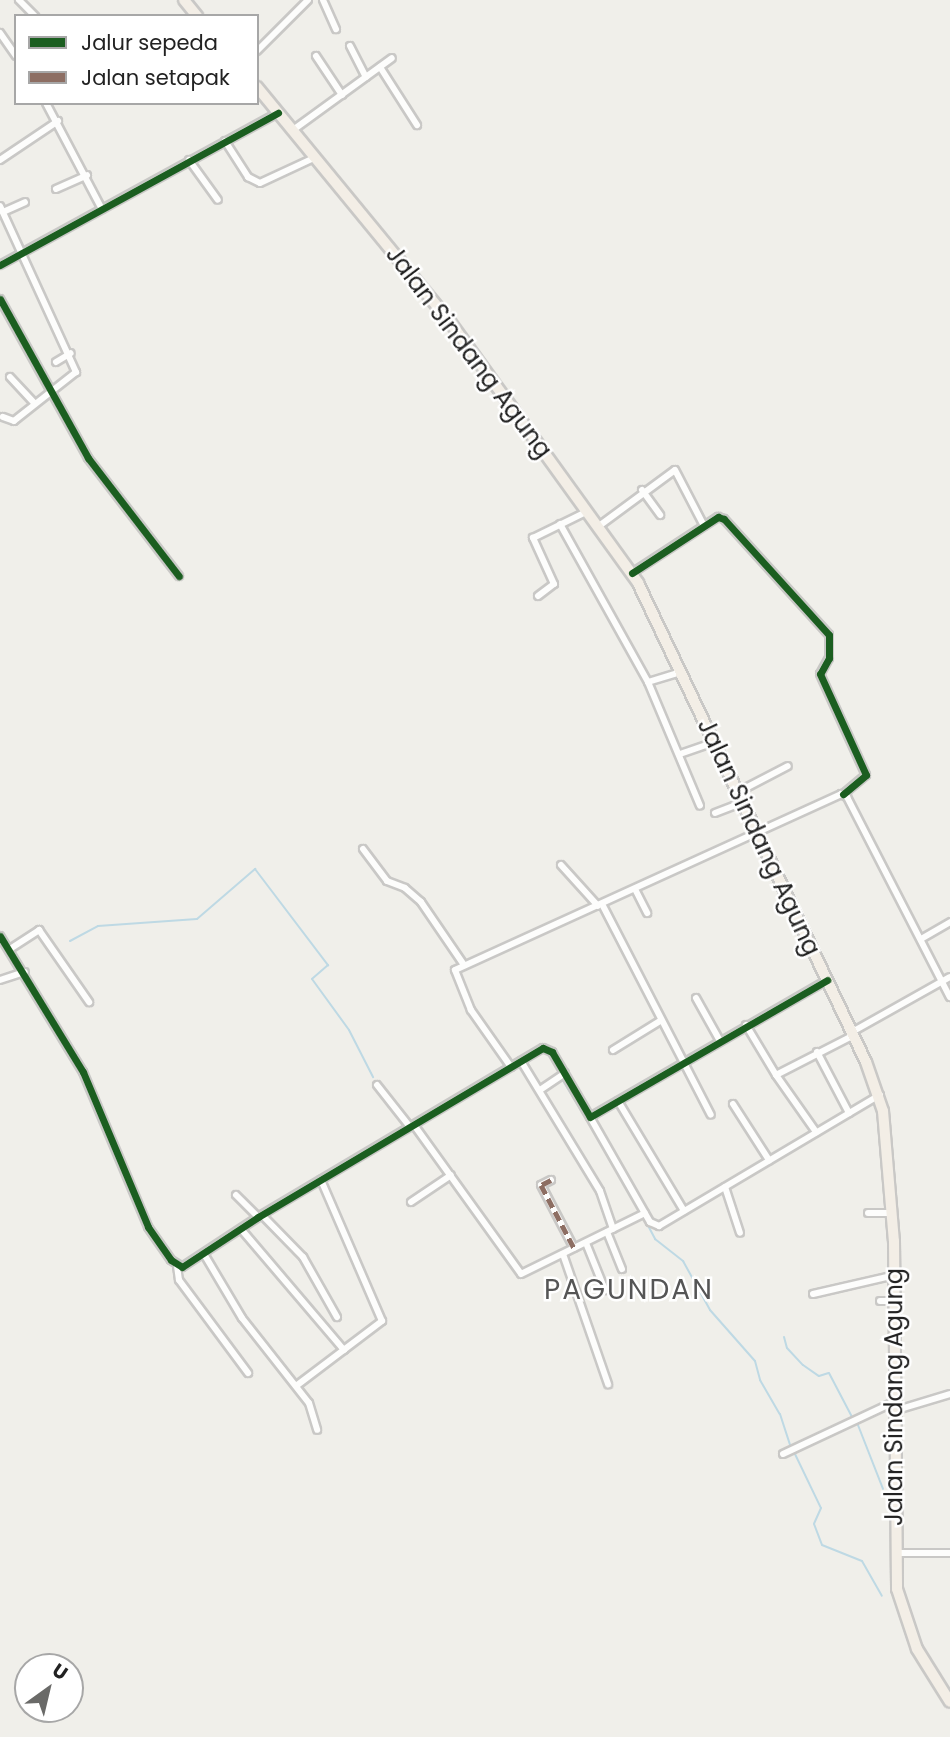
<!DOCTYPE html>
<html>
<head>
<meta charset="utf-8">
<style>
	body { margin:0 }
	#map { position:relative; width:950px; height:1737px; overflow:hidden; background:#f0efea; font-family:Poppins,sans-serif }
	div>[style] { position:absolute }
	.stream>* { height:2px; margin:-1px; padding:0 1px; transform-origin:1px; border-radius:1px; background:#bed9e4 }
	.roads { filter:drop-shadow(2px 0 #c9c8c6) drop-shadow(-2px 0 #c9c8c6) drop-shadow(0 2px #c9c8c6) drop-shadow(0 -2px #c9c8c6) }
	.minor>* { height:6px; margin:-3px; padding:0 3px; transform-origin:3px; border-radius:3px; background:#fdfdfc }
	.primary>* { height:10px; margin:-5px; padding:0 5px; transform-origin:5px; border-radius:5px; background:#f3eee6 }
	.quiet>* { height:5px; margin-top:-2.5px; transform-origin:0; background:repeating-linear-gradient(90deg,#8d6e63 0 10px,transparent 0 15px) }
	.cycleway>* { height:7px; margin:-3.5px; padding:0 3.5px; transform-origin:3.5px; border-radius:3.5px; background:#1b5e20 }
	span { translate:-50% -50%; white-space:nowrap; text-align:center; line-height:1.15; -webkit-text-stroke:5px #fff; paint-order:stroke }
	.street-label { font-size:24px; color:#222 }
	.quarter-label { font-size:28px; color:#555; letter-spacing:2px }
	.legend { position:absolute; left:14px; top:14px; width:245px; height:91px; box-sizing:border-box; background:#fff; border:2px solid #a7a7a7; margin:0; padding:9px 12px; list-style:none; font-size:21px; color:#222 }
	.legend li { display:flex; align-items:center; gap:14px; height:35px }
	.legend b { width:35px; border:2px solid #a7a7a7 }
	.north { position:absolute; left:14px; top:1653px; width:70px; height:70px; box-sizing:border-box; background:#fff; border:2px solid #a7a7a7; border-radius:50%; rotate:34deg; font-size:19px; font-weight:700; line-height:28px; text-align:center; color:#222 }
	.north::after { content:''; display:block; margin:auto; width:24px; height:32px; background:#6a6a68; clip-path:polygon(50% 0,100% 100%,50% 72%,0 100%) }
</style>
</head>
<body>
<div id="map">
	<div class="stream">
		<div style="left:70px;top:941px;width:32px;rotate:-28deg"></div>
		<div style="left:98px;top:926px;width:99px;rotate:-4deg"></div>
		<div style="left:197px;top:919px;width:77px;rotate:-40.8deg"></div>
		<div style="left:255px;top:869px;width:121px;rotate:52.8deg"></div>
		<div style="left:328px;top:965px;width:21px;rotate:139deg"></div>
		<div style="left:312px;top:979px;width:63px;rotate:54deg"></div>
		<div style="left:349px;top:1030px;width:53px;rotate:62.9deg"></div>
		<div style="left:562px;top:1079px;width:84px;rotate:58.6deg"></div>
		<div style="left:644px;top:1218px;width:24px;rotate:62deg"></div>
		<div style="left:655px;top:1239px;width:36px;rotate:38deg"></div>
		<div style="left:683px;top:1261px;width:56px;rotate:61.1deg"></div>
		<div style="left:710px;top:1310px;width:68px;rotate:48.6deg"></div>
		<div style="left:755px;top:1361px;width:20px;rotate:75deg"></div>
		<div style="left:760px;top:1380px;width:39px;rotate:60deg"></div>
		<div style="left:780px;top:1414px;width:32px;rotate:72deg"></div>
		<div style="left:784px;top:1337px;width:11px;rotate:75deg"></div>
		<div style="left:787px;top:1348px;width:23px;rotate:47deg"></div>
		<div style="left:803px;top:1365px;width:19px;rotate:35deg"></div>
		<div style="left:819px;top:1376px;width:10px;rotate:-17deg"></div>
		<div style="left:829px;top:1373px;width:50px;rotate:62.4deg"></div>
		<div style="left:856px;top:1420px;width:74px;rotate:68.6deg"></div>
		<div style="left:794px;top:1452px;width:62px;rotate:64.3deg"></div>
		<div style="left:821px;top:1508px;width:17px;rotate:114deg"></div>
		<div style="left:814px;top:1524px;width:22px;rotate:69deg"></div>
		<div style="left:822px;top:1545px;width:43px;rotate:21.8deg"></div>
		<div style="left:862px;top:1561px;width:40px;rotate:60.3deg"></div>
	</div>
	<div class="roads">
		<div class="minor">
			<div style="left:19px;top:0;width:23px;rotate:45deg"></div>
			<div style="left:323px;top:0;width:32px;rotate:66deg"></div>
			<div style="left:0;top:33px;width:28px;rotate:55deg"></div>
			<div style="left:350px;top:46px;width:35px;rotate:63deg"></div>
			<div style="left:257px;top:51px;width:72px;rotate:-45deg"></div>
			<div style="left:316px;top:56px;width:47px;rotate:56.3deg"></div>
			<div style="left:380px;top:67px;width:69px;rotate:57.5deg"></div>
			<div style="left:46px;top:103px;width:120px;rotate:62.2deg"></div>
			<div style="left:293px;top:130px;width:122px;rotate:-36deg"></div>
			<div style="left:225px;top:141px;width:43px;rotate:57.4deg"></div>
			<div style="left:248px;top:177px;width:13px;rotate:27deg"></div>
			<div style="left:260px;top:183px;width:62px;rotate:-24.9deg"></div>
			<div style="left:0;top:160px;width:70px;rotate:-33.9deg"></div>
			<div style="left:189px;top:160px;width:49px;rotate:54.1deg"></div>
			<div style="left:56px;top:189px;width:34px;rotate:-24deg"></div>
			<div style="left:0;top:206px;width:183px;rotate:65.4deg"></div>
			<div style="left:76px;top:372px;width:79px;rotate:141.7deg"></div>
			<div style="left:14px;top:421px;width:12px;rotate:-160deg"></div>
			<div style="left:3px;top:212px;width:24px;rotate:-24deg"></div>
			<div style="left:0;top:265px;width:317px;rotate:-28.7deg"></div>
			<div style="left:0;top:299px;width:182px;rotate:61deg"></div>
			<div style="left:88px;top:458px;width:149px;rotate:52.4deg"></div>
			<div style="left:56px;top:362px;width:17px;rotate:-31deg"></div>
			<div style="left:10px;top:377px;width:35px;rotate:47deg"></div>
			<div style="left:642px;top:490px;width:31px;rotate:54deg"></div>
			<div style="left:560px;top:524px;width:181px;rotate:60.9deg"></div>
			<div style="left:648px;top:682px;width:34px;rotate:-17deg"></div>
			<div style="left:599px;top:526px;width:94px;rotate:-36.4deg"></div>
			<div style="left:675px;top:470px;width:63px;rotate:62.6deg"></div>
			<div style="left:632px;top:573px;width:103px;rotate:-33.1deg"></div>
			<div style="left:718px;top:517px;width:6px;rotate:18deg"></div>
			<div style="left:724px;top:519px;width:156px;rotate:47.8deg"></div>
			<div style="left:829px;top:635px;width:23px;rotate:90deg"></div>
			<div style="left:829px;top:658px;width:18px;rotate:119deg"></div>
			<div style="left:820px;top:674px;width:111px;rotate:65.5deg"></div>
			<div style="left:866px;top:775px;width:30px;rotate:140deg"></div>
			<div style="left:538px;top:596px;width:20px;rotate:-37deg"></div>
			<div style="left:554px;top:584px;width:51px;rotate:-114.5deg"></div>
			<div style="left:533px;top:538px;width:61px;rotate:-26.1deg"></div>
			<div style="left:648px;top:682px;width:134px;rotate:67.2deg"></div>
			<div style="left:680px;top:754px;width:36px;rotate:-19deg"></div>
			<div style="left:738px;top:792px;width:56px;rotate:-27.5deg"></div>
			<div style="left:715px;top:813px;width:30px;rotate:-21deg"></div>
			<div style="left:363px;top:849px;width:40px;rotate:53deg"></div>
			<div style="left:387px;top:881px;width:19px;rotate:21deg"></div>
			<div style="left:405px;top:888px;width:21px;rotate:41deg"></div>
			<div style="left:421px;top:902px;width:76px;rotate:55.7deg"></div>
			<div style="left:561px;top:865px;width:55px;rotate:47.9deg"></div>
			<div style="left:635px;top:889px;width:27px;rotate:63deg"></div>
			<div style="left:602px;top:904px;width:237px;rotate:62.7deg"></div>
			<div style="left:0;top:936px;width:159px;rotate:58.6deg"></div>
			<div style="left:83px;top:1072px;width:168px;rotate:67.2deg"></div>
			<div style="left:148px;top:1227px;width:40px;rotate:55.1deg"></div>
			<div style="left:171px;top:1260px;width:13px;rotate:32deg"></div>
			<div style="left:182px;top:1267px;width:91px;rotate:-33.3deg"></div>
			<div style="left:258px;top:1217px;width:331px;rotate:-30.7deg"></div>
			<div style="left:543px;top:1048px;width:10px;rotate:24deg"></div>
			<div style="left:552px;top:1052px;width:75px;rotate:59.7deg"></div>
			<div style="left:590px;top:1117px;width:274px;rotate:-30deg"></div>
			<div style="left:921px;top:939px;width:34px;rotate:-30deg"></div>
			<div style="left:10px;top:949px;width:35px;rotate:-33deg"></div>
			<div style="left:39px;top:930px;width:88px;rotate:55.2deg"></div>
			<div style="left:0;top:980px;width:26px;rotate:-18deg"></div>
			<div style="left:696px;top:998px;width:49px;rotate:60.8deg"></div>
			<div style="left:746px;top:1025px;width:58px;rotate:59deg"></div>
			<div style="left:776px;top:1075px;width:88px;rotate:-27.1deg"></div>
			<div style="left:852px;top:1032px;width:112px;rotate:-29.3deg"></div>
			<div style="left:613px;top:1050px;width:55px;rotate:-31.7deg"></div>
			<div style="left:817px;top:1052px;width:69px;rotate:62.3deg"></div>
			<div style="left:521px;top:1061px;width:152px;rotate:58.7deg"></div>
			<div style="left:600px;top:1191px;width:40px;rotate:71.1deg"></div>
			<div style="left:511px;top:1067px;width:70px;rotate:-125.1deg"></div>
			<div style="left:471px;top:1010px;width:43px;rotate:-111.8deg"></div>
			<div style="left:455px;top:970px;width:424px;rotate:-24.5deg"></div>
			<div style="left:841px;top:794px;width:7px;rotate:27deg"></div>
			<div style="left:847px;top:797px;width:225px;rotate:62.8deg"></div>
			<div style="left:776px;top:1075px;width:70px;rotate:54.9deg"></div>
			<div style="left:377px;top:1085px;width:53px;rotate:51.8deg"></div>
			<div style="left:540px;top:1090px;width:30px;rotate:-34deg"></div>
			<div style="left:618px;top:1101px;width:128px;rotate:59deg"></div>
			<div style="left:733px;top:1104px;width:67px;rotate:57.3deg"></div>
			<div style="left:590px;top:1117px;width:121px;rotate:60.3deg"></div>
			<div style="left:650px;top:1222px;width:10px;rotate:24deg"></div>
			<div style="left:659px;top:1226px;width:257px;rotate:-30.7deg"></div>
			<div style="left:414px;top:1125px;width:183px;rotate:54.3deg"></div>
			<div style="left:521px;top:1274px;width:138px;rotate:-26.2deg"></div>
			<div style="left:551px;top:1180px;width:11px;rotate:153deg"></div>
			<div style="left:541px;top:1185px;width:71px;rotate:62.4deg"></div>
			<div style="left:725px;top:1187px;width:48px;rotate:71.9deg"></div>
			<div style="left:236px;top:1195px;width:31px;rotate:45deg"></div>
			<div style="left:411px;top:1202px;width:48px;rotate:-34deg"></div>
			<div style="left:868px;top:1213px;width:23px"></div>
			<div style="left:262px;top:1215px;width:59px;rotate:45.7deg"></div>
			<div style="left:303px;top:1257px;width:69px;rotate:60.5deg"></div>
			<div style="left:241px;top:1229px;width:159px;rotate:49.6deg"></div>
			<div style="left:607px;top:1232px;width:40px;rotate:68deg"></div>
			<div style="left:586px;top:1243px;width:51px;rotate:68deg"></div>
			<div style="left:204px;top:1254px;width:74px;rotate:59.3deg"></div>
			<div style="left:242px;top:1318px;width:108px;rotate:51.8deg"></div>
			<div style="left:309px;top:1403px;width:28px;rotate:73deg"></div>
			<div style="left:563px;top:1254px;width:138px;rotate:70.9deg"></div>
			<div style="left:177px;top:1266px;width:14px;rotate:82deg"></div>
			<div style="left:179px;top:1280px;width:116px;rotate:53.4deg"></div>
			<div style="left:813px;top:1294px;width:84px;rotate:-13deg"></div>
			<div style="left:880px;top:1301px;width:16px"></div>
			<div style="left:296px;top:1386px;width:108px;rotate:-37.1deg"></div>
			<div style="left:382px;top:1321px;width:154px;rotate:-113.4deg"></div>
			<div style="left:897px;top:1410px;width:55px;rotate:-16.8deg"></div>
			<div style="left:783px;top:1454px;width:125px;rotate:-25.1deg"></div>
			<div style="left:896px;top:1553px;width:54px"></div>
		</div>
		<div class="primary">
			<div style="left:184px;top:0;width:21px;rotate:51deg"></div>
			<div style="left:257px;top:87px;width:304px;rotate:50.6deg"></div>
			<div style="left:450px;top:322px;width:322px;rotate:54.2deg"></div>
			<div style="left:638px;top:583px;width:530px;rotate:64.55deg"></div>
			<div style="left:866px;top:1062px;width:52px;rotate:70.9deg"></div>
			<div style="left:883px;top:1111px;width:130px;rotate:85.2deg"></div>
			<div style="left:894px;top:1241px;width:348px;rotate:89.5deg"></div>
			<div style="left:897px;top:1589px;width:63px;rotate:71.6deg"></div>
			<div style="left:917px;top:1649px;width:62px;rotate:58.1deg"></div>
		</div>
	</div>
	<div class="quiet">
		<div style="left:551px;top:1180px;width:11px;rotate:153deg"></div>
		<div style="left:541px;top:1185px;width:71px;rotate:62.4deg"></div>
	</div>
	<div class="cycleway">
		<div style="left:0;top:265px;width:317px;rotate:-28.7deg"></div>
		<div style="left:0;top:299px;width:182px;rotate:61deg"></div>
		<div style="left:88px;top:458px;width:149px;rotate:52.4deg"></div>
		<div style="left:632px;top:573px;width:103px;rotate:-33.1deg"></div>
		<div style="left:718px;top:517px;width:6px;rotate:18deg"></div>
		<div style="left:724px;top:519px;width:156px;rotate:47.8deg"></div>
		<div style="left:829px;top:635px;width:23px;rotate:90deg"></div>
		<div style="left:829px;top:658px;width:18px;rotate:119deg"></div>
		<div style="left:820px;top:674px;width:111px;rotate:65.5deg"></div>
		<div style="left:866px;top:775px;width:30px;rotate:140deg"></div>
		<div style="left:0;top:936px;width:159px;rotate:58.6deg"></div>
		<div style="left:83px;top:1072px;width:168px;rotate:67.2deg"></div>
		<div style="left:148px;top:1227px;width:40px;rotate:55.1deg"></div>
		<div style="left:171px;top:1260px;width:13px;rotate:32deg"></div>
		<div style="left:182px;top:1267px;width:91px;rotate:-33.3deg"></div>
		<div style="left:258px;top:1217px;width:331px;rotate:-30.7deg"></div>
		<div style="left:543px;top:1048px;width:10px;rotate:24deg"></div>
		<div style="left:552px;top:1052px;width:75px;rotate:59.7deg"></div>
		<div style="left:590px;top:1117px;width:274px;rotate:-30deg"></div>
	</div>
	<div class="street-label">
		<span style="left:469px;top:352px;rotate:53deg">Jalan Sindang Agung</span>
		<span style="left:759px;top:837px;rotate:65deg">Jalan Sindang Agung</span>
		<span style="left:894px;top:1397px;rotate:-90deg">Jalan Sindang Agung</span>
	</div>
	<div class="quarter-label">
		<span style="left:629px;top:1290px">PAGUNDAN</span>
	</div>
	<ul class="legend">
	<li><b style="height:9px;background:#1b5e20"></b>Jalur sepeda</li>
	<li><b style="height:9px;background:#8d6e63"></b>Jalan setapak</li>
	</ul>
	<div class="north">U</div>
</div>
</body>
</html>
